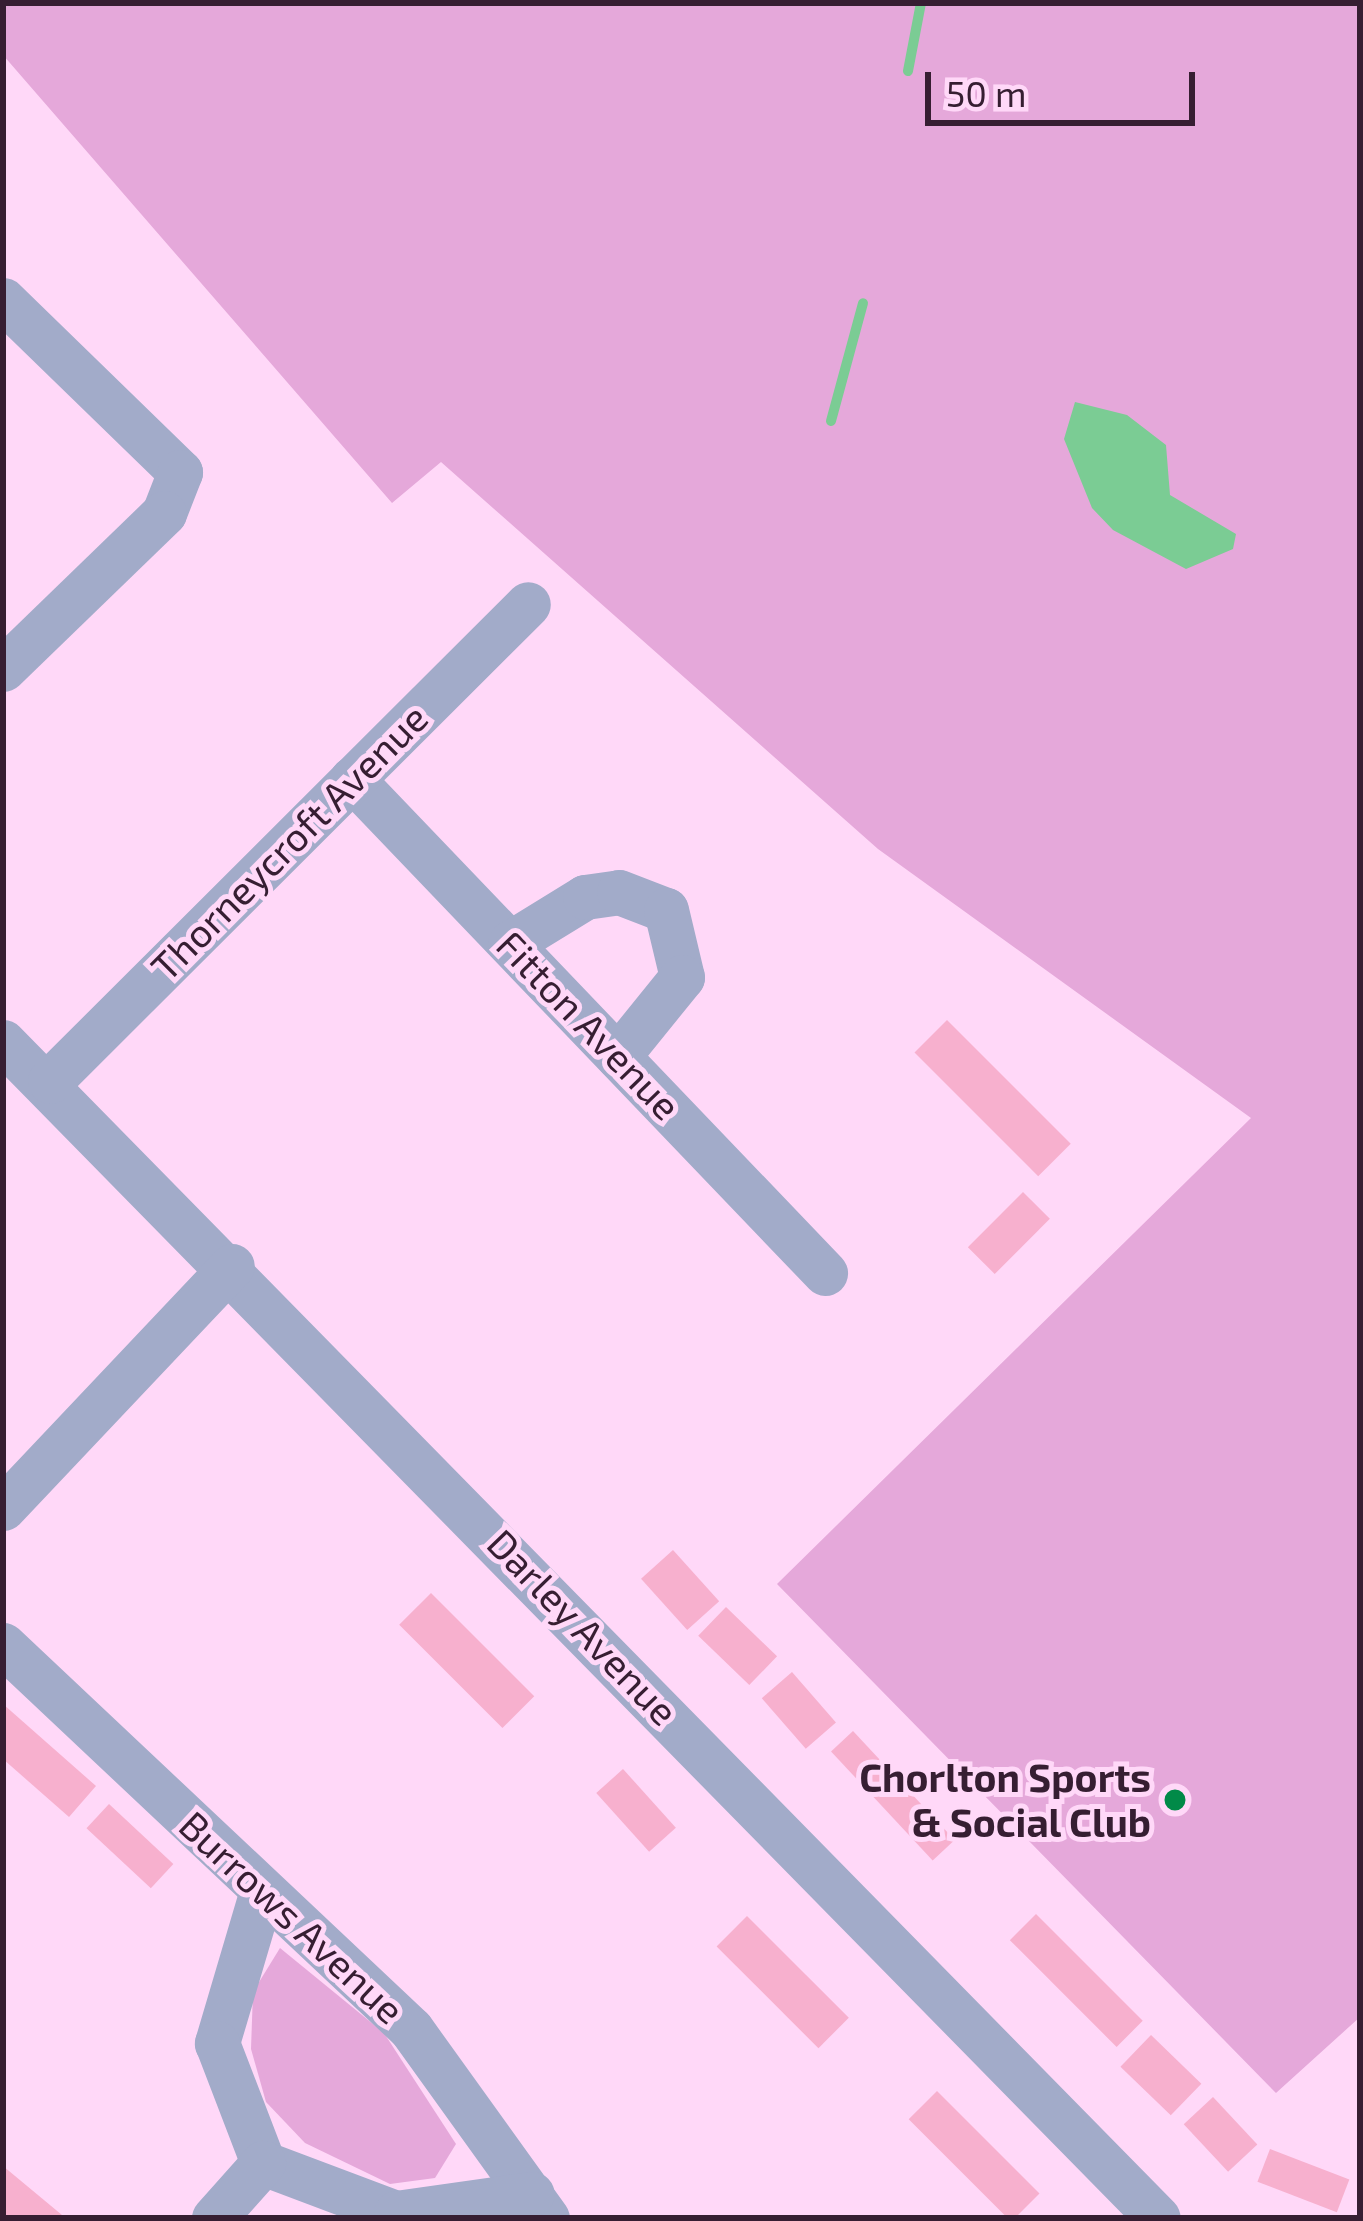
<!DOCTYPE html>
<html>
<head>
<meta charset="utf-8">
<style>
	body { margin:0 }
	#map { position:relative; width:1363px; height:2221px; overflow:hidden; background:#ffd8f8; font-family:"Exo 2",sans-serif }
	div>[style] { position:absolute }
	.green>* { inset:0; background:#e5a8da }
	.water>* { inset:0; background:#7bcc94 }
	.stream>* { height:10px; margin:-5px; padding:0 5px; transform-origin:5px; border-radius:5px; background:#7bcc94 }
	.building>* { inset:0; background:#f7b0ce; transform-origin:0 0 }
	.minor>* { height:45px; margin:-22.5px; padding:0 22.5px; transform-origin:22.5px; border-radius:22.5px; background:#a2abc9 }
	.dots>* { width:33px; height:33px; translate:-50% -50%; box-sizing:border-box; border:6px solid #ffd8f8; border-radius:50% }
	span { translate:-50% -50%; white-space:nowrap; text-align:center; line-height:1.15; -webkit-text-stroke:10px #ffd8f8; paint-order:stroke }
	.street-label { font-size:39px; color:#361e32 }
	.poi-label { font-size:39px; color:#361e32; font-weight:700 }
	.right { translate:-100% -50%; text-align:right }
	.frame { position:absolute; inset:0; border:6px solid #361e32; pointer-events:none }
	.scale { position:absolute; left:925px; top:72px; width:270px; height:54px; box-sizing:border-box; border:6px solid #361e32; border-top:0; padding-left:15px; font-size:36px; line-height:42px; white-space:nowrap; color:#361e32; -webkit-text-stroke:9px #ffd8f8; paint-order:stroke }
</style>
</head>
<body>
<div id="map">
	<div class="green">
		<div style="clip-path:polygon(3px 3px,1360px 3px,1360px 2017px,1276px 2093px,777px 1584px,1251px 1118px,878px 849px,441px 462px,392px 503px,3px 55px)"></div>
		<div style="clip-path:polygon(280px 1948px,384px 2033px,456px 2144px,435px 2178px,390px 2184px,305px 2143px,266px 2102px,251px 2049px,253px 1992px)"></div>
	</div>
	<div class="water">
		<div style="clip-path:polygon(1075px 402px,1127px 415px,1166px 445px,1170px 495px,1236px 534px,1233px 549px,1186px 569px,1113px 530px,1092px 508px,1064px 439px)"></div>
	</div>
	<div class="stream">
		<div style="left:908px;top:71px;width:69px;rotate:-79.2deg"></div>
		<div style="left:831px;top:421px;width:122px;rotate:-74.8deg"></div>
	</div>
	<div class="building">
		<div style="left:947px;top:1020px;width:175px;height:46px;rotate:45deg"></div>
		<div style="left:1023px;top:1192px;width:38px;height:78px;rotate:45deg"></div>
		<div style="left:673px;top:1550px;width:69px;height:43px;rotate:48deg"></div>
		<div style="left:431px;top:1593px;width:146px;height:45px;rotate:45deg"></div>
		<div style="left:726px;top:1607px;width:71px;height:40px;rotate:44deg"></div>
		<div style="left:792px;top:1672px;width:67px;height:40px;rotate:49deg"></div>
		<div style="clip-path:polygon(3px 1704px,96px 1786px,69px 1817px,3px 1759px)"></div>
		<div style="left:853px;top:1731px;width:149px;height:30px;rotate:47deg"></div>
		<div style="left:623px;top:1769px;width:79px;height:36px;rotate:48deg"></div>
		<div style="left:109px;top:1804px;width:88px;height:33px;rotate:43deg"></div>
		<div style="left:1036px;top:1914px;width:151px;height:37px;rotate:45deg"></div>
		<div style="left:747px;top:1916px;width:144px;height:43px;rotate:45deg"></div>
		<div style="left:1151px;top:2035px;width:70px;height:44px;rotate:44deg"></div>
		<div style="left:937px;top:2091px;width:145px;height:40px;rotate:45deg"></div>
		<div style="left:1213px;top:2097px;width:65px;height:40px;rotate:47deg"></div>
		<div style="left:1270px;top:2149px;width:85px;height:35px;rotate:21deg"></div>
		<div style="clip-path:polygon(3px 2166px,62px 2215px,59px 2218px,3px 2215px)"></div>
	</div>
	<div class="minor">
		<div style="left:3px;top:300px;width:247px;rotate:44.2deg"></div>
		<div style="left:180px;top:472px;width:44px;rotate:111.3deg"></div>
		<div style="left:164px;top:513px;width:224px;rotate:135.9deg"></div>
		<div style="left:352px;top:779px;width:684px;rotate:46.24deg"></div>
		<div style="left:510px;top:943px;width:88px;rotate:-31.5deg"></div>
		<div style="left:585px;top:897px;width:34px;rotate:-8deg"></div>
		<div style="left:619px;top:892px;width:50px;rotate:21deg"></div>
		<div style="left:666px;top:910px;width:69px;rotate:76.6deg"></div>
		<div style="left:682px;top:977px;width:102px;rotate:129deg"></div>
		<div style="left:3px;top:1042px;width:1648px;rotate:45.52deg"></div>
		<div style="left:50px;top:1081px;width:675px;rotate:-44.94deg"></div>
		<div style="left:3px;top:1508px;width:333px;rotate:-46.6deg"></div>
		<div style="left:3px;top:1645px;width:560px;rotate:43.26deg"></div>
		<div style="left:411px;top:2029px;width:233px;rotate:54.3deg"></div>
		<div style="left:262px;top:1891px;width:159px;rotate:106.5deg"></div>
		<div style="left:217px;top:2043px;width:129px;rotate:69deg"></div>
		<div style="left:263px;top:2163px;width:142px;rotate:20.6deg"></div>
		<div style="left:396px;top:2213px;width:137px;rotate:-8deg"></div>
		<div style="left:214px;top:2218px;width:74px;rotate:-48.3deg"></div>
	</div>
	<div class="dots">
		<div style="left:1175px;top:1800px;background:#018a48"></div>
	</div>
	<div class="street-label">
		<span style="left:289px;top:842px;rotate:-45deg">Thorneycroft Avenue</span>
		<span style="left:589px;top:1025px;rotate:46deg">Fitton Avenue</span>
		<span style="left:583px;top:1627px;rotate:46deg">Darley Avenue</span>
		<span style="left:292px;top:1917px;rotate:43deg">Burrows Avenue</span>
	</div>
	<div class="poi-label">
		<span class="right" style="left:1151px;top:1800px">Chorlton Sports<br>&amp; Social Club</span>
	</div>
	<div class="frame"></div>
	<div class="scale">50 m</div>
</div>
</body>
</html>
